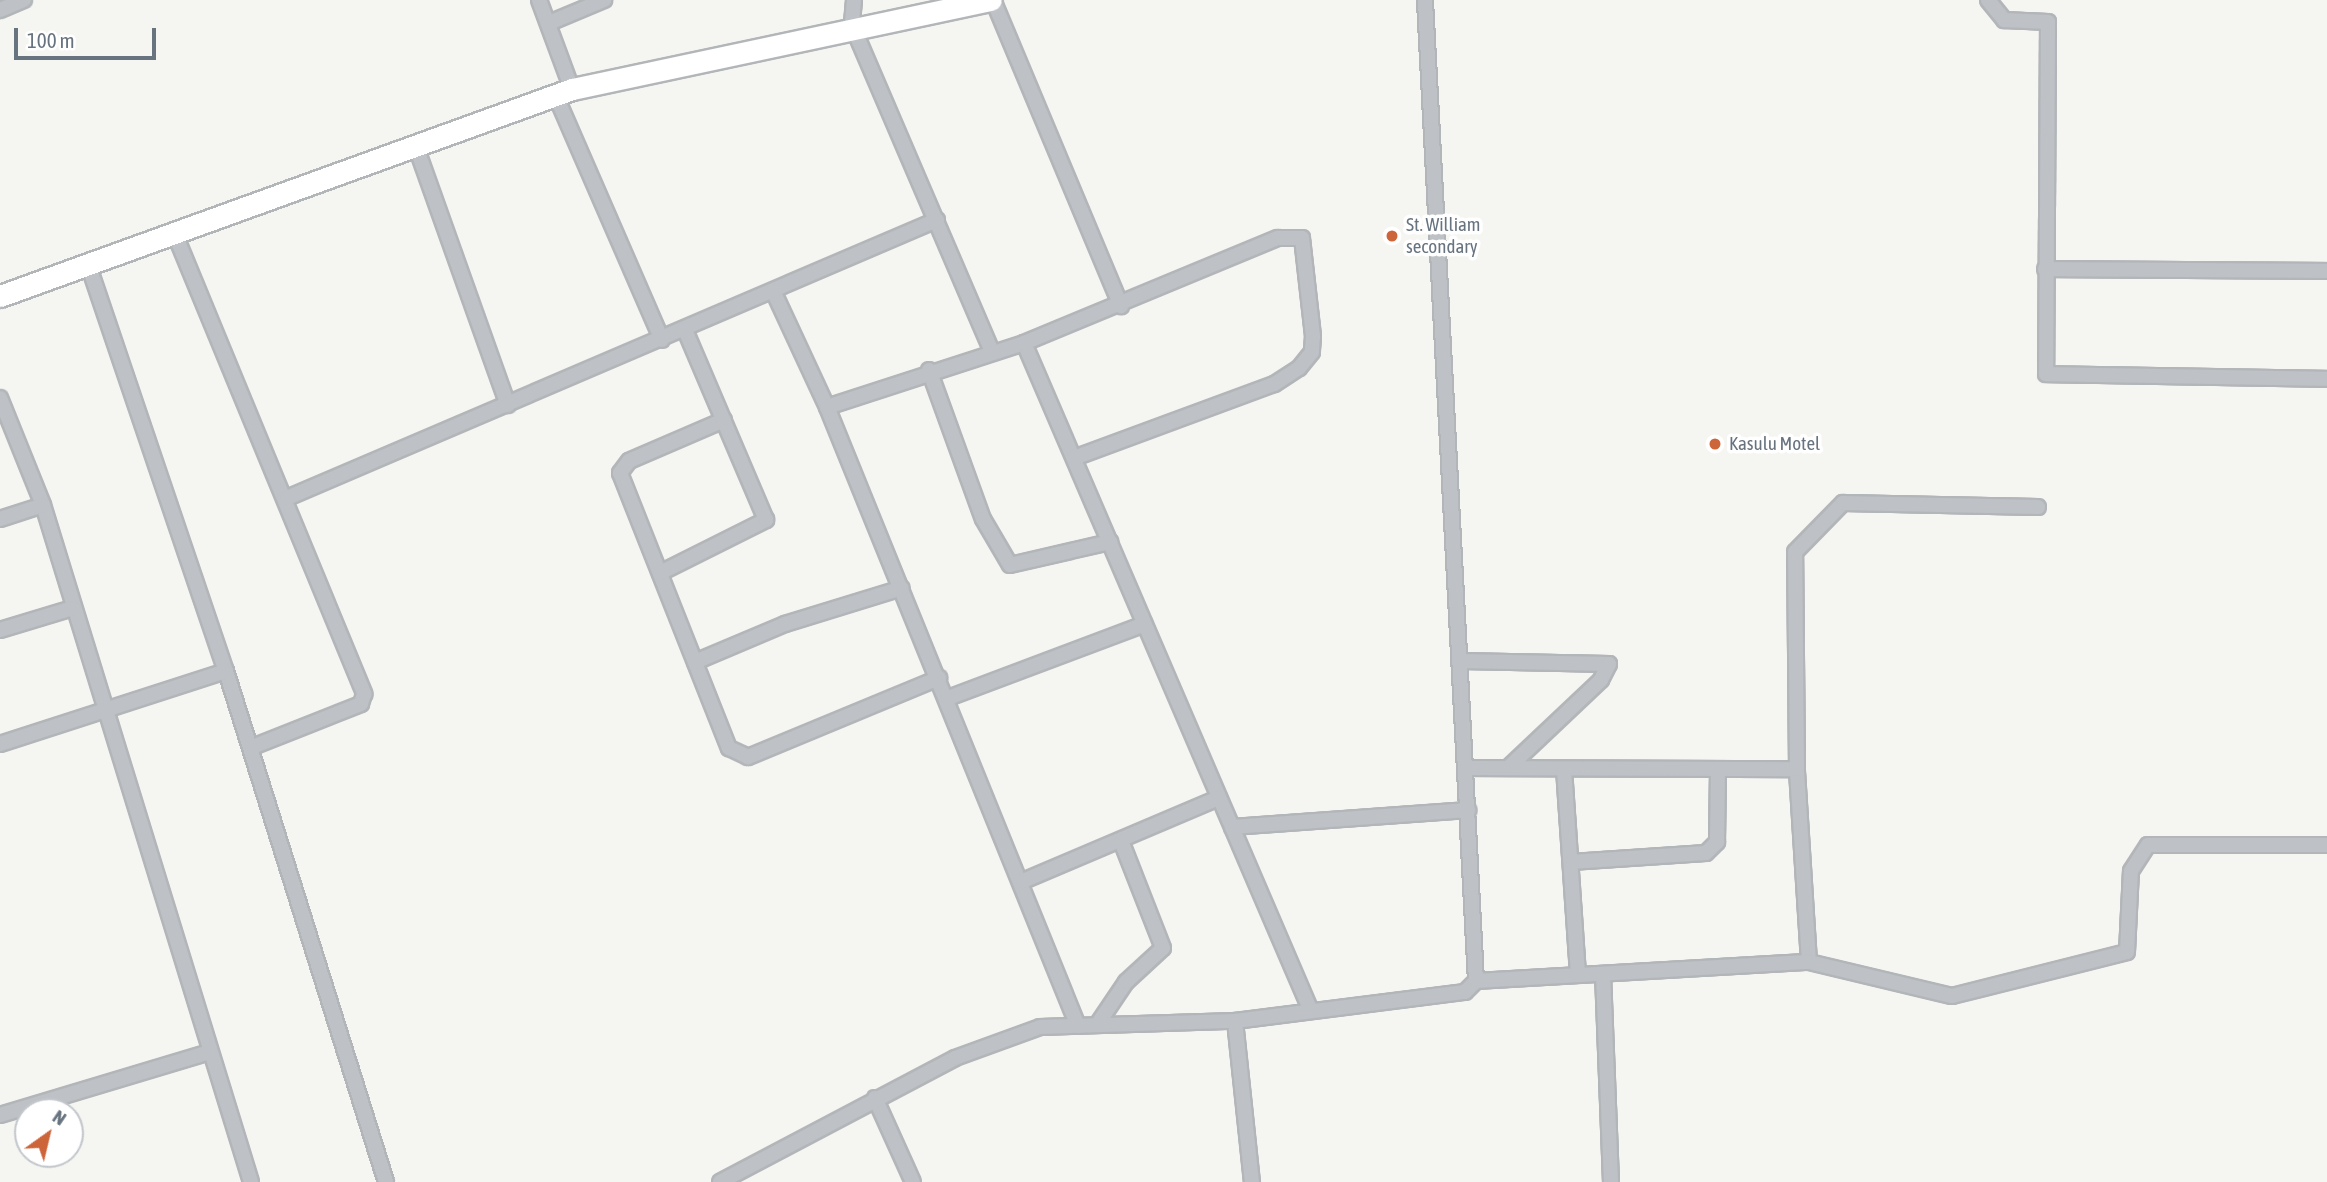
<!DOCTYPE html>
<html>
<head>
<meta charset="utf-8">
<style>
	body { margin:0 }
	#map { position:relative; width:2327px; height:1182px; overflow:hidden; background:#f5f5f2; font-family:"Asap Condensed",sans-serif }
	div>[style] { position:absolute }
	.roads { filter:drop-shadow(2px 0 #b3b6b9) drop-shadow(-2px 0 #b3b6b9) drop-shadow(0 2px #b3b6b9) drop-shadow(0 -2px #b3b6b9) }
	.minor>* { height:14px; margin:-7px; padding:0 7px; transform-origin:7px; border-radius:7px; background:#bec1c5 }
	.highway>* { height:21px; margin:-10.5px; padding:0 10.5px; transform-origin:10.5px; border-radius:10.5px; background:#fff }
	.dots>* { width:19px; height:19px; translate:-50% -50%; box-sizing:border-box; border:4px solid #fff; border-radius:50% }
	span { translate:-50% -50%; white-space:nowrap; text-align:center; line-height:1.15; -webkit-text-stroke:7px #fff; paint-order:stroke }
	.poi-label { font-size:19px; color:#67737f }
	.left { translate:0 -50%; text-align:left }
	.north { position:absolute; left:14px; top:1098px; width:70px; height:70px; box-sizing:border-box; background:#fff; border:2px solid #c2c7cc; border-radius:50%; rotate:34deg; font-size:19px; font-weight:700; line-height:28px; text-align:center; color:#67737f }
	.north::after { content:''; display:block; margin:auto; width:24px; height:32px; background:#cd653a; clip-path:polygon(50% 0,100% 100%,50% 72%,0 100%) }
	.scale { position:absolute; left:14px; top:28px; width:142px; height:32px; box-sizing:border-box; border:4px solid #67737f; border-top:0; padding-left:9px; font-size:21px; line-height:24px; white-space:nowrap; color:#67737f; -webkit-text-stroke:5px #fff; paint-order:stroke }
</style>
</head>
<body>
<div id="map">
	<div class="roads">
		<div class="minor">
			<div style="left:539px;top:0;width:95px;rotate:69.7deg"></div>
			<div style="left:854px;top:0;width:25px;rotate:95deg"></div>
			<div style="left:852px;top:25px;width:356px;rotate:66.8deg"></div>
			<div style="left:993px;top:0;width:332px;rotate:67.3deg"></div>
			<div style="left:1988px;top:0;width:26px;rotate:51deg"></div>
			<div style="left:2004px;top:20px;width:44px;rotate:2.6deg"></div>
			<div style="left:2048px;top:22px;width:352px;rotate:90.3deg"></div>
			<div style="left:2046px;top:374px;width:281px;rotate:1deg"></div>
			<div style="left:0;top:10px;width:26px;rotate:-23deg"></div>
			<div style="left:549px;top:23px;width:60px;rotate:-22.7deg"></div>
			<div style="left:555px;top:94px;width:268px;rotate:66.5deg"></div>
			<div style="left:415px;top:144px;width:277px;rotate:70.4deg"></div>
			<div style="left:174px;top:232px;width:500px;rotate:67.6deg"></div>
			<div style="left:364px;top:694px;width:10px;rotate:107deg"></div>
			<div style="left:361px;top:704px;width:119px;rotate:158.4deg"></div>
			<div style="left:88px;top:264px;width:430px;rotate:71.3deg"></div>
			<div style="left:226px;top:671px;width:535px;rotate:72.61deg"></div>
			<div style="left:2045px;top:269px;width:282px;rotate:0.4deg"></div>
			<div style="left:775px;top:295px;width:123px;rotate:65.1deg"></div>
			<div style="left:827px;top:407px;width:668px;rotate:67.93deg"></div>
			<div style="left:1024px;top:343px;width:727px;rotate:66.75deg"></div>
			<div style="left:929px;top:370px;width:158px;rotate:70.1deg"></div>
			<div style="left:983px;top:519px;width:53px;rotate:59.6deg"></div>
			<div style="left:1010px;top:565px;width:103px;rotate:-13deg"></div>
			<div style="left:0;top:398px;width:115px;rotate:68.1deg"></div>
			<div style="left:43px;top:505px;width:708px;rotate:72.92deg"></div>
			<div style="left:827px;top:407px;width:207px;rotate:-18deg"></div>
			<div style="left:1024px;top:343px;width:275px;rotate:-22.5deg"></div>
			<div style="left:1278px;top:238px;width:24px"></div>
			<div style="left:1302px;top:238px;width:99px;rotate:83.6deg"></div>
			<div style="left:1313px;top:336px;width:16px;rotate:94deg"></div>
			<div style="left:1312px;top:352px;width:21px;rotate:129deg"></div>
			<div style="left:1299px;top:368px;width:30px;rotate:147deg"></div>
			<div style="left:1274px;top:384px;width:213px;rotate:159.7deg"></div>
			<div style="left:724px;top:420px;width:103px;rotate:156.7deg"></div>
			<div style="left:629px;top:461px;width:15px;rotate:127deg"></div>
			<div style="left:620px;top:473px;width:296px;rotate:68.4deg"></div>
			<div style="left:729px;top:748px;width:21px;rotate:25deg"></div>
			<div style="left:748px;top:757px;width:207px;rotate:-22.5deg"></div>
			<div style="left:287px;top:498px;width:707px;rotate:-23.16deg"></div>
			<div style="left:0;top:519px;width:45px;rotate:-18deg"></div>
			<div style="left:660px;top:573px;width:119px;rotate:-26.6deg"></div>
			<div style="left:766px;top:520px;width:207px;rotate:-113.1deg"></div>
			<div style="left:0;top:630px;width:76px;rotate:-16.8deg"></div>
			<div style="left:1461px;top:661px;width:148px;rotate:1.2deg"></div>
			<div style="left:1609px;top:664px;width:18px;rotate:117deg"></div>
			<div style="left:1601px;top:680px;width:128px;rotate:136.6deg"></div>
			<div style="left:695px;top:662px;width:98px;rotate:-22.9deg"></div>
			<div style="left:785px;top:624px;width:122px;rotate:-17.1deg"></div>
			<div style="left:948px;top:698px;width:210px;rotate:-20.6deg"></div>
			<div style="left:0;top:744px;width:237px;rotate:-17.9deg"></div>
			<div style="left:1466px;top:768px;width:331px;rotate:0.2deg"></div>
			<div style="left:1564px;top:769px;width:206px;rotate:86.1deg"></div>
			<div style="left:1232px;top:827px;width:237px;rotate:-4.1deg"></div>
			<div style="left:1571px;top:862px;width:135px;rotate:-3.8deg"></div>
			<div style="left:1706px;top:853px;width:16px;rotate:-45deg"></div>
			<div style="left:1717px;top:842px;width:73px;rotate:-89.2deg"></div>
			<div style="left:1023px;top:881px;width:213px;rotate:-23deg"></div>
			<div style="left:1809px;top:962px;width:193px;rotate:-93.6deg"></div>
			<div style="left:1797px;top:769px;width:217px;rotate:-90.5deg"></div>
			<div style="left:1795px;top:552px;width:69px;rotate:-45.6deg"></div>
			<div style="left:1843px;top:503px;width:195px;rotate:1.2deg"></div>
			<div style="left:1603px;top:974px;width:208px;rotate:87.8deg"></div>
			<div style="left:1476px;top:981px;width:334px;rotate:-3.3deg"></div>
			<div style="left:1809px;top:962px;width:147px;rotate:13.4deg"></div>
			<div style="left:1952px;top:996px;width:180px;rotate:-14.1deg"></div>
			<div style="left:2127px;top:952px;width:81px;rotate:-87.2deg"></div>
			<div style="left:2131px;top:871px;width:31px;rotate:-57deg"></div>
			<div style="left:2148px;top:845px;width:179px"></div>
			<div style="left:1235px;top:1021px;width:162px;rotate:84deg"></div>
			<div style="left:1097px;top:1025px;width:52px;rotate:-56deg"></div>
			<div style="left:1126px;top:982px;width:50px;rotate:-42.6deg"></div>
			<div style="left:1163px;top:948px;width:115px;rotate:-111.4deg"></div>
			<div style="left:875px;top:1098px;width:92px;rotate:65.7deg"></div>
			<div style="left:0;top:1115px;width:219px;rotate:-16.7deg"></div>
			<div style="left:720px;top:1182px;width:266px;rotate:-27.8deg"></div>
			<div style="left:955px;top:1058px;width:90px;rotate:-20deg"></div>
			<div style="left:1040px;top:1027px;width:195px;rotate:-1.8deg"></div>
			<div style="left:1235px;top:1021px;width:232px;rotate:-7.2deg"></div>
			<div style="left:1465px;top:992px;width:16px;rotate:-45deg"></div>
			<div style="left:1476px;top:981px;width:982px;rotate:-92.98deg"></div>
		</div>
		<div class="highway">
			<div style="left:0;top:296px;width:608px;rotate:-19.89deg"></div>
			<div style="left:572px;top:89px;width:428px;rotate:-12deg"></div>
		</div>
	</div>
	<div class="dots">
		<div style="left:1392px;top:236px;background:#cd653a"></div>
		<div style="left:1715px;top:444px;background:#cd653a"></div>
	</div>
	<div class="poi-label">
		<span class="left" style="left:1406px;top:236px">St. William<br>secondary</span>
		<span class="left" style="left:1729px;top:444px">Kasulu Motel</span>
	</div>
	<div class="north">N</div>
	<div class="scale">100 m</div>
</div>
</body>
</html>
